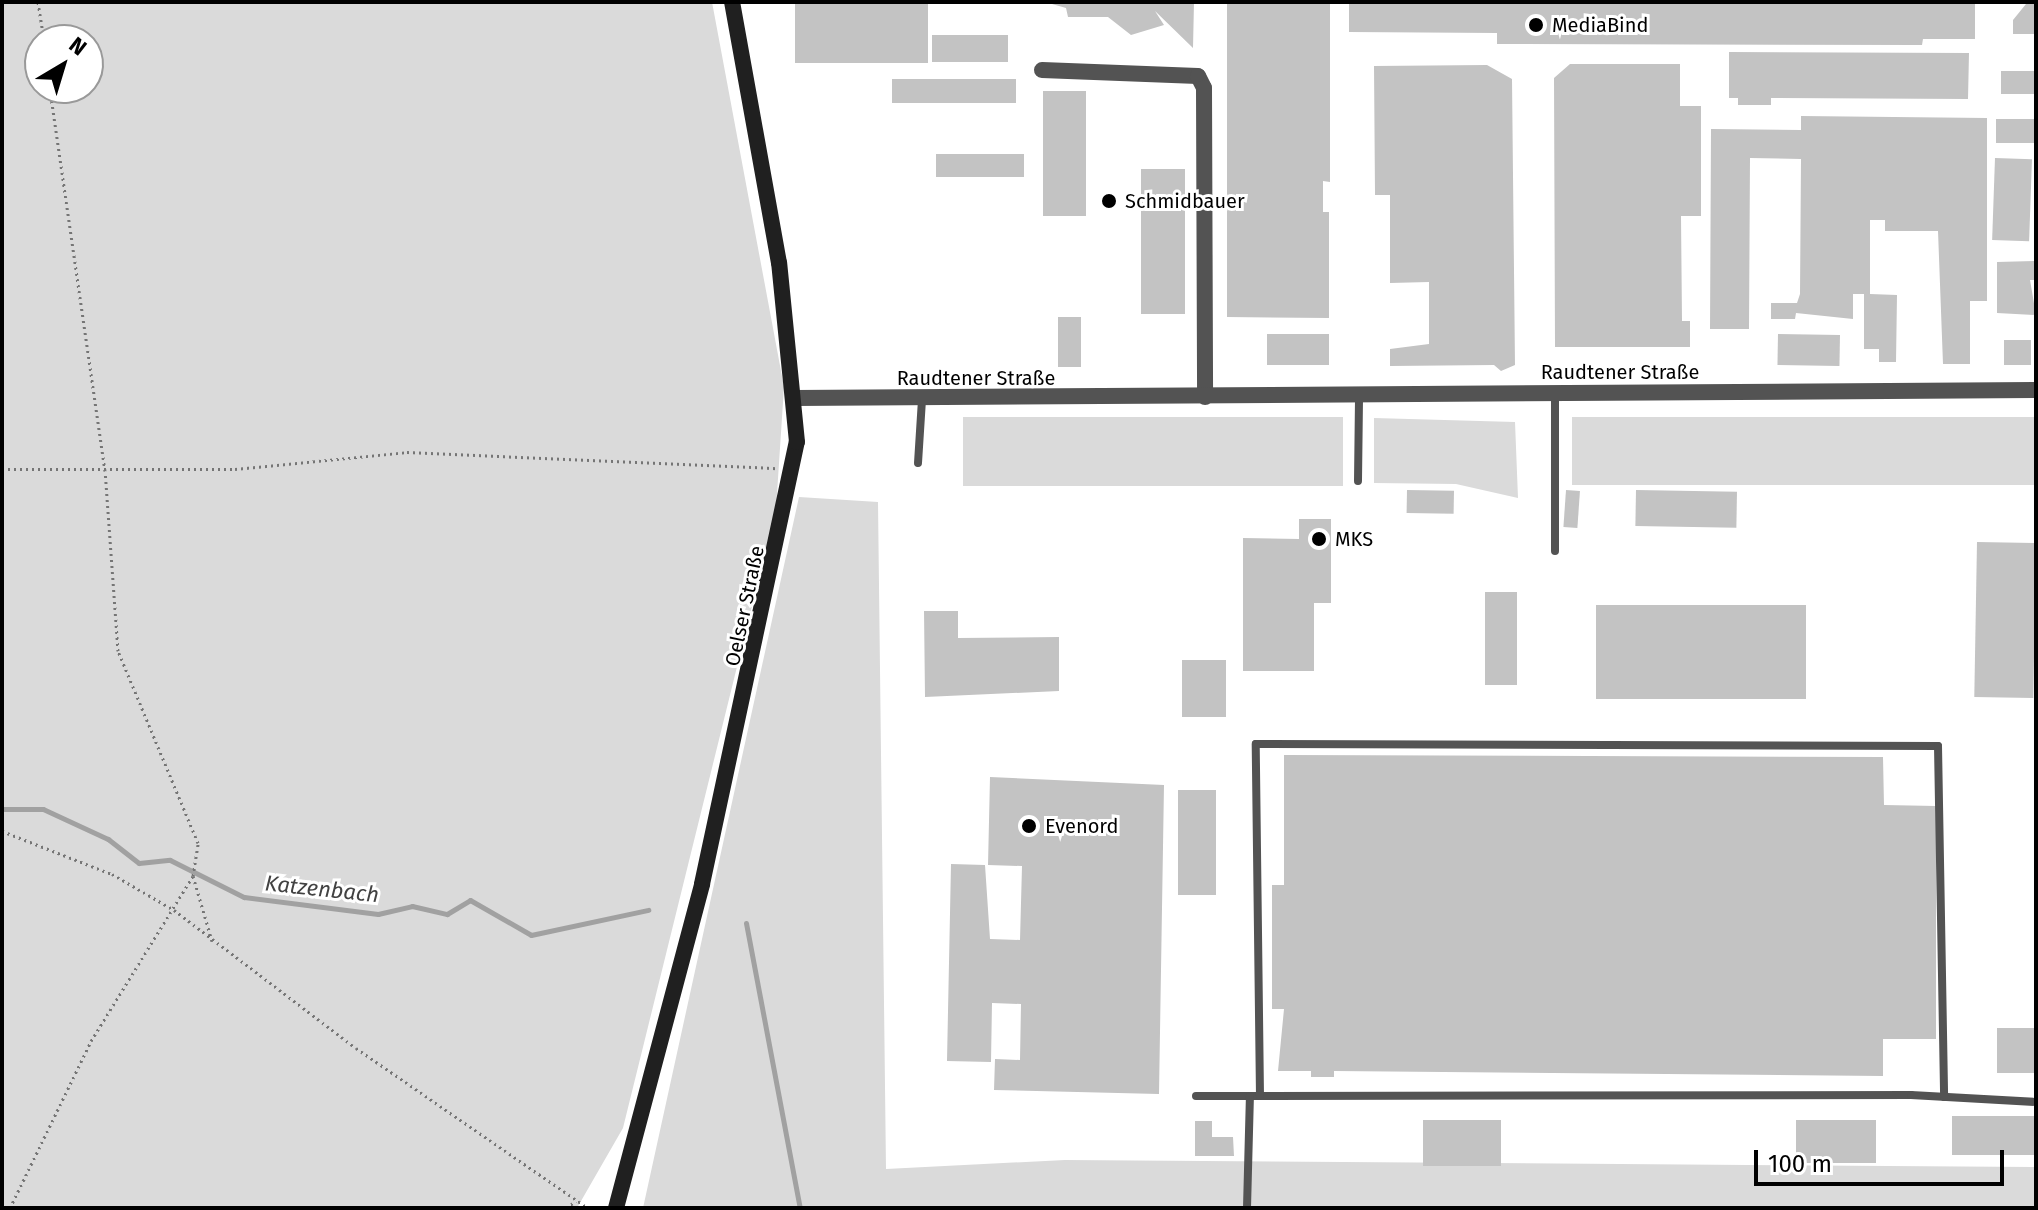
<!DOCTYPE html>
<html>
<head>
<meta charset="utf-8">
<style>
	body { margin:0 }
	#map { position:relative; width:2038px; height:1210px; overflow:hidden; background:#fff; font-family:"Fira Sans",sans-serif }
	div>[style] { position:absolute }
	.green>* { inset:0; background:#dadada; transform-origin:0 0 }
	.stream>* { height:5px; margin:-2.5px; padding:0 2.5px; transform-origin:2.5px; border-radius:2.5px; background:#a1a1a1 }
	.building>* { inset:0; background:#c3c3c3; transform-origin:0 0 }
	.path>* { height:3px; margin-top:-1.5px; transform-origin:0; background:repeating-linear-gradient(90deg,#757575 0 2px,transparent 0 6px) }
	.lane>* { height:8px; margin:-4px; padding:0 4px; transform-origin:4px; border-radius:4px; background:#535353 }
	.street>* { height:16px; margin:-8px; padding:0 8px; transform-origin:8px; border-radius:8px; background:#535353 }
	.secondary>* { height:16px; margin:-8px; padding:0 8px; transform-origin:8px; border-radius:8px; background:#202020 }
	.dots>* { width:22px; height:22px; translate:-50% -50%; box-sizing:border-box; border:4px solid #fff; border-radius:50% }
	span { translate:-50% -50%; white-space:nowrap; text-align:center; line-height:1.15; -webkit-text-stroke:6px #fff; paint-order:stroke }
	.poi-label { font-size:20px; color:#000 }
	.left { translate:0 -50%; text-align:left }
	.street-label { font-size:20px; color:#000 }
	.water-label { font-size:22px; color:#424242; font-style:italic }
	.frame { position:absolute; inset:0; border:4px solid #000; pointer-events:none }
	.north { position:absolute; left:24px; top:24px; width:80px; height:80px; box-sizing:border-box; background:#fff; border:2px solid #999; border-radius:50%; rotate:38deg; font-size:22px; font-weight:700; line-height:32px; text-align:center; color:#000 }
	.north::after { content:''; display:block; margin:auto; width:28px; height:36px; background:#000; clip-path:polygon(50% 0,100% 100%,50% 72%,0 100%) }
	.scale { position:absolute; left:1754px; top:1150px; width:250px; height:36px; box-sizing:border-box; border:4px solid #000; border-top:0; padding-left:10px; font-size:24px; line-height:28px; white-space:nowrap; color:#000; -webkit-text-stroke:6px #fff; paint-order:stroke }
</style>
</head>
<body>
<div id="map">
	<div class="green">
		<div style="clip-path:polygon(evenodd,2px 2px,712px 2px,784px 387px,776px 509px,623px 1128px,577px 1208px,2px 1208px,2px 2px,40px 40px,88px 40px,88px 88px,40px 88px,40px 40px)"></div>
		<div style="left:963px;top:417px;width:380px;height:69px"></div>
		<div style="left:1572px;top:417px;width:464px;height:68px"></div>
		<div style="clip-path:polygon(1374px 418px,1515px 422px,1518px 498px,1456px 484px,1374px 483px)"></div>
		<div style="clip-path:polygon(799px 497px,878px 502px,886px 1169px,1065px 1160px,2036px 1167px,2036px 1208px,643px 1208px)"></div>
	</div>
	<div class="stream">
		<div style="left:2px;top:809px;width:41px"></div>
		<div style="left:43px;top:809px;width:72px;rotate:24.8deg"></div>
		<div style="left:108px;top:839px;width:39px;rotate:38deg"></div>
		<div style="left:139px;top:863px;width:31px;rotate:-6deg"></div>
		<div style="left:170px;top:860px;width:83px;rotate:26.6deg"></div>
		<div style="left:244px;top:897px;width:135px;rotate:7.2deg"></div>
		<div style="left:378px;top:914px;width:35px;rotate:-13deg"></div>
		<div style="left:412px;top:906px;width:36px;rotate:13deg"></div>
		<div style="left:447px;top:914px;width:27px;rotate:-31deg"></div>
		<div style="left:470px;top:900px;width:70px;rotate:29.8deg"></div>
		<div style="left:531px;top:935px;width:120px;rotate:-12.1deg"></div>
		<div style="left:746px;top:923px;width:290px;rotate:79.3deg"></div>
	</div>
	<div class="building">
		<div style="left:795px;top:2px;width:133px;height:61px"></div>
		<div style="clip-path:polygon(1194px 2px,1193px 48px,1155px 11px,1164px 25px,1131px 35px,1108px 17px,1068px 17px,1066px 8px,1052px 4px)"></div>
		<div style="clip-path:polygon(1227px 2px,1330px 2px,1330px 182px,1323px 181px,1323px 212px,1329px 212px,1329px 318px,1227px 317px)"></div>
		<div style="clip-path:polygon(1349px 2px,1975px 2px,1975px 39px,1923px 39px,1922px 45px,1497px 44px,1497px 33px,1349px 32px)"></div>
		<div style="clip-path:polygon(2026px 4px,2036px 4px,2036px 34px,2013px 34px,2013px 20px)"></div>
		<div style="left:932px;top:35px;width:76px;height:27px"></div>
		<div style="clip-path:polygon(1729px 52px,1969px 53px,1968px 99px,1771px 98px,1771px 105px,1738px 105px,1738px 98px,1729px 98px)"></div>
		<div style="clip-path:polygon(1570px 64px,1680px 64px,1680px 106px,1701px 106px,1701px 216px,1681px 216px,1682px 321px,1690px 321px,1690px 347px,1555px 347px,1554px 78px)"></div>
		<div style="clip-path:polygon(1487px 65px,1512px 79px,1515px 365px,1501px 371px,1494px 365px,1390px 366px,1390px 349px,1429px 344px,1429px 282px,1390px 283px,1390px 195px,1375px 195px,1374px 66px)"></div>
		<div style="left:2001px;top:71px;width:35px;height:23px"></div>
		<div style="left:892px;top:79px;width:124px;height:24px"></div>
		<div style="left:1043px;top:91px;width:43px;height:125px"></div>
		<div style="clip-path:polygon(1801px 116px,1987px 118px,1987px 301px,1970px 301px,1970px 364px,1943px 364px,1938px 231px,1885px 231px,1885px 220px,1870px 220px,1870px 294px,1897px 295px,1896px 362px,1879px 362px,1879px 349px,1864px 349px,1864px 294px,1853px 294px,1853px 319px,1796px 313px,1795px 319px,1771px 319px,1771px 303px,1797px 303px,1800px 294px,1801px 159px,1750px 158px,1749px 329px,1710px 329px,1711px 129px,1801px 130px)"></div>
		<div style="left:1996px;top:119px;width:40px;height:24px"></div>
		<div style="left:936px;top:154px;width:88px;height:23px"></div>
		<div style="left:1995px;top:158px;width:37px;height:82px;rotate:2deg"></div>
		<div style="left:1141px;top:169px;width:44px;height:145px"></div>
		<div style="clip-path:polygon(2036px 261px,2036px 280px,2030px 280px,2036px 315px,1997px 313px,1997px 262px)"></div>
		<div style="left:1058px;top:317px;width:23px;height:50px"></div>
		<div style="left:1267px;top:334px;width:62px;height:31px"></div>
		<div style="left:1778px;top:334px;width:62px;height:31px;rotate:1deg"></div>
		<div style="left:2004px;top:340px;width:27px;height:25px"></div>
		<div style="left:1407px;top:490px;width:47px;height:23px;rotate:1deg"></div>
		<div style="left:1566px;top:490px;width:14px;height:37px;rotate:4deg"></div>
		<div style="left:1636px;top:490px;width:101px;height:36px;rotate:1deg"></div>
		<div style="clip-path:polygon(1299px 519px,1331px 519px,1331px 603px,1314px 603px,1314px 671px,1243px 671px,1243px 538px,1299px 539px)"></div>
		<div style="left:1977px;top:542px;width:59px;height:155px;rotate:1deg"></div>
		<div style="left:1485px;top:592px;width:32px;height:93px"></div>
		<div style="left:1806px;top:605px;width:94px;height:210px;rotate:90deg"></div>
		<div style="clip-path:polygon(924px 611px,958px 611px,958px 638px,1059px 637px,1059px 691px,925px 697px)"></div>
		<div style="left:1182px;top:660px;width:44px;height:57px"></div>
		<div style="clip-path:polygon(1284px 755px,1883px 757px,1884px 805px,1936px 806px,1936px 1039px,1883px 1039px,1883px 1076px,1334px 1071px,1334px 1077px,1311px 1077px,1311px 1071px,1278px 1071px,1284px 1009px,1272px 1009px,1272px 885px,1284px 885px)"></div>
		<div style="clip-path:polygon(990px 777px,1164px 785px,1159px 1094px,994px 1090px,995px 1059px,1020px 1060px,1021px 1004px,992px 1003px,991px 1062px,947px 1061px,951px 864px,985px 865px,990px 939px,1020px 940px,1022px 866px,988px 865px)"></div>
		<div style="left:1178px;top:790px;width:38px;height:105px"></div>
		<div style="left:1997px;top:1028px;width:39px;height:45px"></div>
		<div style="left:1952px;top:1116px;width:84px;height:39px"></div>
		<div style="left:1423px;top:1120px;width:78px;height:46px"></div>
		<div style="left:1796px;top:1120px;width:80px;height:43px"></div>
		<div style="clip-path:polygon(1195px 1121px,1212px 1121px,1212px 1137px,1233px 1137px,1234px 1156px,1195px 1156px)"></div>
	</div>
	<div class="path">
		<div style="left:38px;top:2px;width:38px;rotate:81deg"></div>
		<div style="left:2px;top:469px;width:233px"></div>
		<div style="left:235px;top:469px;width:173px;rotate:-5.6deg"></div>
		<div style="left:407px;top:452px;width:370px;rotate:2.5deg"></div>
		<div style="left:2px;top:831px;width:118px;rotate:21.4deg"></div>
		<div style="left:112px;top:874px;width:72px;rotate:30.1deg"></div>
		<div style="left:174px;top:910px;width:228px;rotate:37.2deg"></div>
		<div style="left:356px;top:1048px;width:282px;rotate:34.6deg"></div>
		<div style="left:193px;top:876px;width:68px;rotate:73.7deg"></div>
		<div style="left:10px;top:1208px;width:186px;rotate:-64.1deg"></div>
		<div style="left:91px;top:1041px;width:194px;rotate:-58.3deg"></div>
		<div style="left:193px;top:876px;width:33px;rotate:-81deg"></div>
		<div style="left:198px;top:843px;width:208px;rotate:-112.6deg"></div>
		<div style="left:118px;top:651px;width:180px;rotate:-94.1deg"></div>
		<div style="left:105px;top:471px;width:387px;rotate:-98.2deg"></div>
		<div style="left:566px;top:1208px;width:12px;rotate:-35deg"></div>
	</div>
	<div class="lane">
		<div style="left:918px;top:463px;width:64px;rotate:-86.4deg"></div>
		<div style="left:1358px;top:481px;width:87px;rotate:-89.3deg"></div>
		<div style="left:1555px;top:551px;width:158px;rotate:-90deg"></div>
		<div style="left:1196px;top:1096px;width:715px;rotate:-0.08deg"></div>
		<div style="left:1911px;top:1095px;width:125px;rotate:3.2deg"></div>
		<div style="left:1260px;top:1096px;width:352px;rotate:-90.7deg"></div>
		<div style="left:1256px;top:744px;width:682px;rotate:0.17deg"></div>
		<div style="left:1938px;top:746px;width:351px;rotate:89deg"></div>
		<div style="left:1247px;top:1208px;width:112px;rotate:-88.5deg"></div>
	</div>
	<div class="street">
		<div style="left:1042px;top:70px;width:156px;rotate:2.2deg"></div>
		<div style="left:1198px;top:76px;width:13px;rotate:63deg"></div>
		<div style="left:1204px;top:88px;width:309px;rotate:89.8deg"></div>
		<div style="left:795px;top:398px;width:1241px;rotate:-0.37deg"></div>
	</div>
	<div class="secondary">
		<div style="left:616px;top:1208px;width:335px;rotate:-75.1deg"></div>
		<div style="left:702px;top:884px;width:452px;rotate:-77.9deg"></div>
		<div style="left:797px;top:442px;width:180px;rotate:-95.7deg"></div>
		<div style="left:779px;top:263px;width:265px;rotate:-100.2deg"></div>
	</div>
	<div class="dots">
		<div style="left:1536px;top:25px;background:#000"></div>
		<div style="left:1109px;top:201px;background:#000"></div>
		<div style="left:1319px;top:539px;background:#000"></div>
		<div style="left:1029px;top:826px;background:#000"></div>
	</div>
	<div class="poi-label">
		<span class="left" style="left:1552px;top:25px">MediaBind</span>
		<span class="left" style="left:1125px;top:201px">Schmidbauer</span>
		<span class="left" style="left:1335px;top:539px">MKS</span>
		<span class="left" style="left:1045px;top:826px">Evenord</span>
	</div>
	<div class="street-label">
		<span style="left:1620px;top:372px">Raudtener Straße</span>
		<span style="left:976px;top:378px">Raudtener Straße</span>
		<span style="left:745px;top:606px;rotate:-78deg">Oelser Straße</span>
	</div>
	<div class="water-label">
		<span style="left:322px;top:889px;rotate:6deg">Katzenbach</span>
	</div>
	<div class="frame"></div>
	<div class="north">N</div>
	<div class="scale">100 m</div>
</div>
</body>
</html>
